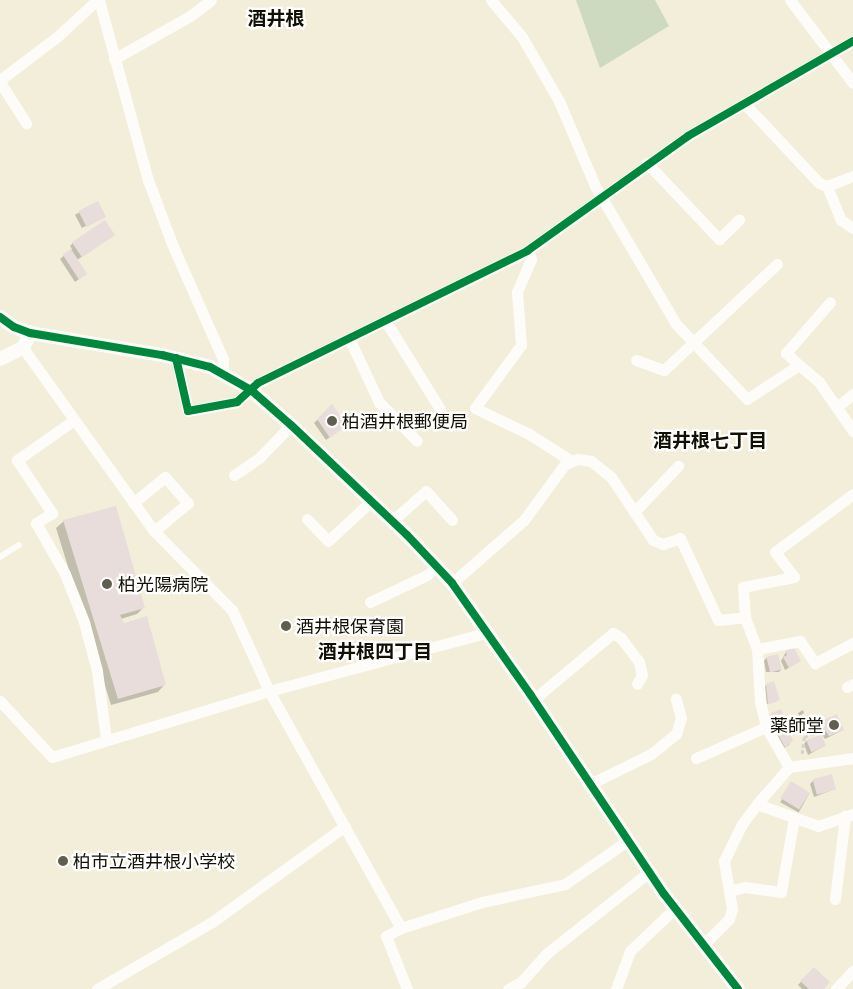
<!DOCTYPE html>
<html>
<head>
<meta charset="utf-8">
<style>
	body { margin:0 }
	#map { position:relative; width:853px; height:989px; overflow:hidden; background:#f2eeda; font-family:Lato,"Noto Sans JP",sans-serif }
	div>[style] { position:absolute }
	.green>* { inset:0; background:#cedac0 }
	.shadow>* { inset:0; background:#0003; transform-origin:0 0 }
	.building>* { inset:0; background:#e9dddb; transform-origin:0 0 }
	.path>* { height:2.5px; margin-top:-1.25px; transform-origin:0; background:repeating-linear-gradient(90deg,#d5d4ce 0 4px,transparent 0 6.5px) }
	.service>* { height:5.5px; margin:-2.75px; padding:0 2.75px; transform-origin:2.75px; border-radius:2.75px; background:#fdfcf9 }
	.minor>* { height:11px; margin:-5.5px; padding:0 5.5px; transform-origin:5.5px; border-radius:5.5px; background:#fdfcf9 }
	.tertiary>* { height:14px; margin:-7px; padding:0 7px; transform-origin:7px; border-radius:7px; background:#fdfcf9 }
	.cycleway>* { height:8px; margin:-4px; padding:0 4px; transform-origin:4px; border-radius:4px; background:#00873e }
	.dots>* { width:14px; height:14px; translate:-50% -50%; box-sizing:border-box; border:2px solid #fff; border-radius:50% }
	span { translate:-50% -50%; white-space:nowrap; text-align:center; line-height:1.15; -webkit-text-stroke:4.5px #fff; paint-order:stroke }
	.poi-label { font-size:18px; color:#121004 }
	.left { translate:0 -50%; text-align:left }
	.right { translate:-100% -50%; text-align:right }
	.neighbourhood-label { font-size:19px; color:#121004; font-weight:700 }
</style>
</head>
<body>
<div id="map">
	<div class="green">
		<div style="clip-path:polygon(576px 0,655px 0,669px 26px,600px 68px)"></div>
	</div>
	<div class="shadow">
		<div style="left:97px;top:203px;width:15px;height:25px;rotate:62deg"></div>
		<div style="clip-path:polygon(110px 238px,77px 260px,82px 277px,75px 282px,60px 259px,72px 249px,70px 246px,73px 243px)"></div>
		<div style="clip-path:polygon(332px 406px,346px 425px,326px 440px,314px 423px)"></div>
		<div style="clip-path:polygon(64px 521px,144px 607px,137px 614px,121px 619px,165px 684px,158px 692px,111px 705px,56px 528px)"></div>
		<div style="clip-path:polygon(786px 652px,800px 661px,785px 670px,781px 661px)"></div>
		<div style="clip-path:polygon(767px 657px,781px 670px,779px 672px,766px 672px,764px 661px)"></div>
		<div style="clip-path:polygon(767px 685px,777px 701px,767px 704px,765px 686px)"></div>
		<div style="clip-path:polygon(803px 710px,804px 713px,799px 716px,798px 713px)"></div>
		<div style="clip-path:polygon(772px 715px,784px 725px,776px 729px)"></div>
		<div style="clip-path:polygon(824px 721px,843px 730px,825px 739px,819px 730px)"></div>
		<div style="clip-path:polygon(787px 730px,790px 744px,784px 748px,778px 736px)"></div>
		<div style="clip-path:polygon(807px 740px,824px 746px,808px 755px,804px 744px)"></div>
		<div style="clip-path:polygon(814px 780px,835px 789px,814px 797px,810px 784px)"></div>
		<div style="left:791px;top:783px;width:21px;height:22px;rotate:29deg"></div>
		<div style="clip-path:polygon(814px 968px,822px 989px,802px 989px,798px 985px)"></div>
	</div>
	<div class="building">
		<div style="left:98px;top:201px;width:18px;height:22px;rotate:63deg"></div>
		<div style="left:105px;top:220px;width:18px;height:40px;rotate:56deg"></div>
		<div style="left:71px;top:249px;width:30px;height:10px;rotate:57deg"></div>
		<div style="clip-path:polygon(332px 404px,347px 425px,330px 438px,317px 419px)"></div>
		<div style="clip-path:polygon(116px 506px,145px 608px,120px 615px,124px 623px,147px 616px,166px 685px,118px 699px,63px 520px)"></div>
		<div style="clip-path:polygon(794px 647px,801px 661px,789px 668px,783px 657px,787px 655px,785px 651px)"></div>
		<div style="left:778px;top:654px;width:16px;height:12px;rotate:76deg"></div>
		<div style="clip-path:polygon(774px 681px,780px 700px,768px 704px,766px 684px)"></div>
		<div style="left:781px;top:709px;width:16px;height:11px;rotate:68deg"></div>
		<div style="clip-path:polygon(837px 714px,844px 730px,829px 736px,822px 726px,825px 724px,823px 720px)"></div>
		<div style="clip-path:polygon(788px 728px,793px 741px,785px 747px,778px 734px)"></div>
		<div style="left:821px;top:734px;width:13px;height:16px;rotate:67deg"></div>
		<div style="left:832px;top:774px;width:16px;height:20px;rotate:75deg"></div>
		<div style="left:791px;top:781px;width:22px;height:20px;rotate:32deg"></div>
		<div style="clip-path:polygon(814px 967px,830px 982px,824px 989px,809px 989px,800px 981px)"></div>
	</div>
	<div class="path">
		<div style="left:802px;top:754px;width:17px;rotate:-83deg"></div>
		<div style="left:804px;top:737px;width:19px;rotate:-21deg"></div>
	</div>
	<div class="service">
		<div style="left:0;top:557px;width:22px;rotate:-32deg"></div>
	</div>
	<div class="minor">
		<div style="left:99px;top:0;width:187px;rotate:74.8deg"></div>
		<div style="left:148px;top:180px;width:68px;rotate:69.4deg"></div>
		<div style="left:172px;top:244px;width:126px;rotate:66.1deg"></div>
		<div style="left:223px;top:359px;width:13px;rotate:90deg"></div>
		<div style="left:491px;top:0;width:48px;rotate:50deg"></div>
		<div style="left:522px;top:37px;width:74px;rotate:60deg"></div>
		<div style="left:559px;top:101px;width:92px;rotate:67deg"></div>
		<div style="left:595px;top:186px;width:160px;rotate:59.6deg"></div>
		<div style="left:676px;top:324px;width:103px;rotate:46.6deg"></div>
		<div style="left:747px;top:399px;width:62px;rotate:-33.2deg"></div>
		<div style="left:799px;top:365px;width:26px;rotate:40deg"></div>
		<div style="left:819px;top:382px;width:60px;rotate:55.2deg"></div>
		<div style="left:790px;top:0;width:104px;rotate:52.8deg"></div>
		<div style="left:114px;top:59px;width:87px;rotate:-29.5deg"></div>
		<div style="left:190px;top:16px;width:26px;rotate:-37deg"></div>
		<div style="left:0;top:80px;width:73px;rotate:-37.2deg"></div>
		<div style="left:58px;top:36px;width:53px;rotate:-42.7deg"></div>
		<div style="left:0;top:82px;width:49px;rotate:57.6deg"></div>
		<div style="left:744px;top:103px;width:110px;rotate:46.8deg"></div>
		<div style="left:819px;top:183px;width:9px;rotate:21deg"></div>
		<div style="left:827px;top:186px;width:37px;rotate:68deg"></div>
		<div style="left:841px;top:220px;width:14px;rotate:34deg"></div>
		<div style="left:647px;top:163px;width:105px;rotate:46.5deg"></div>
		<div style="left:719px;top:239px;width:28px;rotate:-44deg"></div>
		<div style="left:827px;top:186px;width:28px;rotate:-21deg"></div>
		<div style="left:527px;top:251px;width:9px;rotate:63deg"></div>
		<div style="left:531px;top:259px;width:36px;rotate:113deg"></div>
		<div style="left:517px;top:292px;width:53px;rotate:85.7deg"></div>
		<div style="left:521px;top:345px;width:78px;rotate:126.1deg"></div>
		<div style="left:475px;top:408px;width:60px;rotate:25.7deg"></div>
		<div style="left:529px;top:434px;width:49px;rotate:32.4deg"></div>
		<div style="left:385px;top:320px;width:105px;rotate:58.3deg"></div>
		<div style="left:349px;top:338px;width:71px;rotate:64.9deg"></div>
		<div style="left:379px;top:402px;width:54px;rotate:45.7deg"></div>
		<div style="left:23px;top:348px;width:225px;rotate:54.4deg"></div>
		<div style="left:154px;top:531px;width:111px;rotate:45.4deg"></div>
		<div style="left:232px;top:610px;width:89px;rotate:65.4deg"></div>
		<div style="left:269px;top:691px;width:271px;rotate:60.9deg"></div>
		<div style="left:176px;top:358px;width:54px;rotate:77.2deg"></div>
		<div style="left:188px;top:411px;width:50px;rotate:-10.4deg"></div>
		<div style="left:237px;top:402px;width:28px;rotate:-42deg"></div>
		<div style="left:258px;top:383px;width:300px;rotate:-26.1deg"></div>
		<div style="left:527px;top:251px;width:198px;rotate:-35.5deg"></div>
		<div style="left:688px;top:136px;width:190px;rotate:-29.9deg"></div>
		<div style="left:636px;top:360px;width:30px;rotate:20deg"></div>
		<div style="left:664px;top:370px;width:155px;rotate:-43.2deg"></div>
		<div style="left:799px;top:365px;width:18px;rotate:-137deg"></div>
		<div style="left:786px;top:353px;width:67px;rotate:-49.2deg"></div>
		<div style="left:837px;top:407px;width:21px;rotate:-39deg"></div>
		<div style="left:74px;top:420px;width:70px;rotate:144.9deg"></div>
		<div style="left:17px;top:460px;width:64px;rotate:56.6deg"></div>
		<div style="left:52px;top:513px;width:19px;rotate:148deg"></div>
		<div style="left:36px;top:523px;width:59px;rotate:60.4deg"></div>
		<div style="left:65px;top:574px;width:52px;rotate:68.4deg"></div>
		<div style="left:84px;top:622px;width:51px;rotate:75.1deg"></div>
		<div style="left:97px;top:671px;width:69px;rotate:82.5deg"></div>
		<div style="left:234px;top:475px;width:30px;rotate:-34deg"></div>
		<div style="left:259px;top:458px;width:46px;rotate:-45.9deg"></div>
		<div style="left:133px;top:503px;width:41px;rotate:-39.1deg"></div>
		<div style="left:165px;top:477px;width:35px;rotate:49deg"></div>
		<div style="left:188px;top:503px;width:44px;rotate:140.5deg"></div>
		<div style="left:634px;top:512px;width:64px;rotate:-46.3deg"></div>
		<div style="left:307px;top:519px;width:30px;rotate:46deg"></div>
		<div style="left:328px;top:541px;width:59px;rotate:-42.9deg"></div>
		<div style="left:392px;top:521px;width:45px;rotate:-41.4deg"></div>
		<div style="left:426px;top:491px;width:39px;rotate:48deg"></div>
		<div style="left:452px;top:583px;width:96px;rotate:-41.2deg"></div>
		<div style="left:524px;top:520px;width:69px;rotate:-53.8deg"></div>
		<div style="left:565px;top:464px;width:14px;rotate:-21deg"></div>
		<div style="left:578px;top:459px;width:13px;rotate:9deg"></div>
		<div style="left:591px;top:461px;width:26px;rotate:39deg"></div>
		<div style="left:611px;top:477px;width:76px;rotate:56.3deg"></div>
		<div style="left:653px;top:540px;width:11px;rotate:22deg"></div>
		<div style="left:663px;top:544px;width:18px;rotate:-19deg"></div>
		<div style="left:680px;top:538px;width:90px;rotate:65.1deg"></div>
		<div style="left:718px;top:620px;width:27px;rotate:-6deg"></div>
		<div style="left:370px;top:602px;width:63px;rotate:-25.3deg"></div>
		<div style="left:427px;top:575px;width:12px;rotate:-42deg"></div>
		<div style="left:757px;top:649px;width:44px;rotate:-10.5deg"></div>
		<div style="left:800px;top:641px;width:27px;rotate:56deg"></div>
		<div style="left:815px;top:663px;width:43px;rotate:-27.8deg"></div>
		<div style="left:847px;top:687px;width:7px;rotate:-27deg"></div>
		<div style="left:534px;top:699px;width:103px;rotate:-39.9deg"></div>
		<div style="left:613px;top:633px;width:9px;rotate:32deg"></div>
		<div style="left:621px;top:638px;width:30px;rotate:53deg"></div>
		<div style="left:639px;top:662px;width:13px;rotate:77deg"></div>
		<div style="left:642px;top:675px;width:10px;rotate:119deg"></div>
		<div style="left:0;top:701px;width:76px;rotate:47.1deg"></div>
		<div style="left:52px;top:757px;width:227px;rotate:-16.9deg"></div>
		<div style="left:269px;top:691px;width:225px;rotate:-15deg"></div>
		<div style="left:696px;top:758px;width:77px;rotate:-23.9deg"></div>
		<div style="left:789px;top:767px;width:46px;rotate:-119.9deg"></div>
		<div style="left:766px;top:727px;width:26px;rotate:-103deg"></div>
		<div style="left:760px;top:702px;width:53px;rotate:-93.2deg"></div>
		<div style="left:757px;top:649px;width:34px;rotate:-111deg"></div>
		<div style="left:745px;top:617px;width:30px;rotate:-94deg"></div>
		<div style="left:743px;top:587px;width:52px;rotate:-11.1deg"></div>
		<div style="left:794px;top:577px;width:31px;rotate:-127deg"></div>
		<div style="left:775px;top:552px;width:97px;rotate:-36.6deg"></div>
		<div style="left:590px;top:784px;width:68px;rotate:-26.2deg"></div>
		<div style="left:651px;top:754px;width:32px;rotate:-39deg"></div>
		<div style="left:676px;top:734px;width:17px;rotate:-73deg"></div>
		<div style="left:681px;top:718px;width:20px;rotate:-105deg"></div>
		<div style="left:757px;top:804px;width:65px;rotate:19.8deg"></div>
		<div style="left:818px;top:826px;width:37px;rotate:-19deg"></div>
		<div style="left:729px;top:891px;width:16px;rotate:-14deg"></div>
		<div style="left:745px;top:887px;width:36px;rotate:8deg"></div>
		<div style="left:781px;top:892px;width:75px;rotate:-80deg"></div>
		<div style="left:835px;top:899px;width:84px;rotate:-83.1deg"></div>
		<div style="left:704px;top:944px;width:35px;rotate:-45deg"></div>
		<div style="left:729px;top:919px;width:10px;rotate:-73deg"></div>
		<div style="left:732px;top:909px;width:49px;rotate:-99.5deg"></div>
		<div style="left:724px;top:861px;width:41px;rotate:-64.1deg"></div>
		<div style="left:742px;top:824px;width:25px;rotate:-53deg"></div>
		<div style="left:757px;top:804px;width:49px;rotate:-49.1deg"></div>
		<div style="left:789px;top:767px;width:65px;rotate:-8deg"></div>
		<div style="left:97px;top:989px;width:133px;rotate:-30.2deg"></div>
		<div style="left:212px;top:922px;width:164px;rotate:-35.8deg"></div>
		<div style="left:407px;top:989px;width:57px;rotate:-111.6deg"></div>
		<div style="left:386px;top:936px;width:17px;rotate:-28deg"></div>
		<div style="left:401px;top:928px;width:85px;rotate:-17.8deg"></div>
		<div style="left:482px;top:902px;width:85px;rotate:-12.2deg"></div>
		<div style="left:565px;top:884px;width:75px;rotate:-34.7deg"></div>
		<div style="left:508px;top:989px;width:15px;rotate:-28deg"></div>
		<div style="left:521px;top:982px;width:38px;rotate:-48deg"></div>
		<div style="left:546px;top:954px;width:132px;rotate:-38.5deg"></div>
		<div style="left:616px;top:989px;width:40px;rotate:-69.8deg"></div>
		<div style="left:630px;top:951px;width:62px;rotate:-43.7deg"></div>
		<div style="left:836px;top:989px;width:25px;rotate:-47deg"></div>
	</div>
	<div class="tertiary">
		<div style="left:0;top:317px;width:17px;rotate:36deg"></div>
		<div style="left:14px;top:327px;width:17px;rotate:21deg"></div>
		<div style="left:30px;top:333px;width:134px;rotate:9.5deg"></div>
		<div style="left:162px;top:355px;width:49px;rotate:14deg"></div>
		<div style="left:210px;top:367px;width:47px;rotate:29.3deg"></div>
		<div style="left:251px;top:390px;width:53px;rotate:41.2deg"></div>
		<div style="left:291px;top:425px;width:160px;rotate:43.5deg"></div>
		<div style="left:407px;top:535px;width:66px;rotate:46.8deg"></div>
		<div style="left:452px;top:583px;width:136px;rotate:54.9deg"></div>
		<div style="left:530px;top:694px;width:241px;rotate:56.2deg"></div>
		<div style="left:664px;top:894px;width:120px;rotate:52.1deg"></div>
		<div style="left:0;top:359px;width:25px;rotate:-26deg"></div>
		<div style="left:23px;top:348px;width:17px;rotate:-65deg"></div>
	</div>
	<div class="cycleway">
		<div style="left:0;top:317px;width:17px;rotate:36deg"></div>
		<div style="left:14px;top:327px;width:17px;rotate:21deg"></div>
		<div style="left:30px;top:333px;width:134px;rotate:9.5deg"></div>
		<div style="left:162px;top:355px;width:49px;rotate:14deg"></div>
		<div style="left:210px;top:367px;width:47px;rotate:29.3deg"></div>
		<div style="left:251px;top:390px;width:53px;rotate:41.2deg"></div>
		<div style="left:291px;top:425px;width:160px;rotate:43.5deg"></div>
		<div style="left:407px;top:535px;width:66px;rotate:46.8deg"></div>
		<div style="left:452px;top:583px;width:136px;rotate:54.9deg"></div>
		<div style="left:530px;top:694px;width:241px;rotate:56.2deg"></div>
		<div style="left:664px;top:894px;width:120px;rotate:52.1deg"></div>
		<div style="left:176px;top:358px;width:54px;rotate:77.2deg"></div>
		<div style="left:188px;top:411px;width:50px;rotate:-10.4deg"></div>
		<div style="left:237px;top:402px;width:28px;rotate:-42deg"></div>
		<div style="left:258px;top:383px;width:300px;rotate:-26.1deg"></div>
		<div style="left:527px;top:251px;width:198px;rotate:-35.5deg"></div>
		<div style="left:688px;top:136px;width:190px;rotate:-29.9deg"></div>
	</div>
	<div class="dots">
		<div style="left:332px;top:421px;background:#605e4f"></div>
		<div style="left:107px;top:584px;background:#605e4f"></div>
		<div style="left:286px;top:626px;background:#605e4f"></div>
		<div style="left:834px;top:725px;background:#605e4f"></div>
		<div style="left:63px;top:861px;background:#605e4f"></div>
	</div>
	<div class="poi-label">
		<span class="left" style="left:342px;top:421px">柏酒井根郵便局</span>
		<span class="left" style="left:118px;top:584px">柏光陽病院</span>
		<span class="left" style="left:296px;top:626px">酒井根保育園</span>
		<span class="right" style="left:824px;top:725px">薬師堂</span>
		<span class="left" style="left:73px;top:861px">柏市立酒井根小学校</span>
	</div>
	<div class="neighbourhood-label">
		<span style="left:276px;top:18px">酒井根</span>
		<span style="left:710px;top:440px">酒井根七丁目</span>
		<span style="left:375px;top:651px">酒井根四丁目</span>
	</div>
</div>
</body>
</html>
